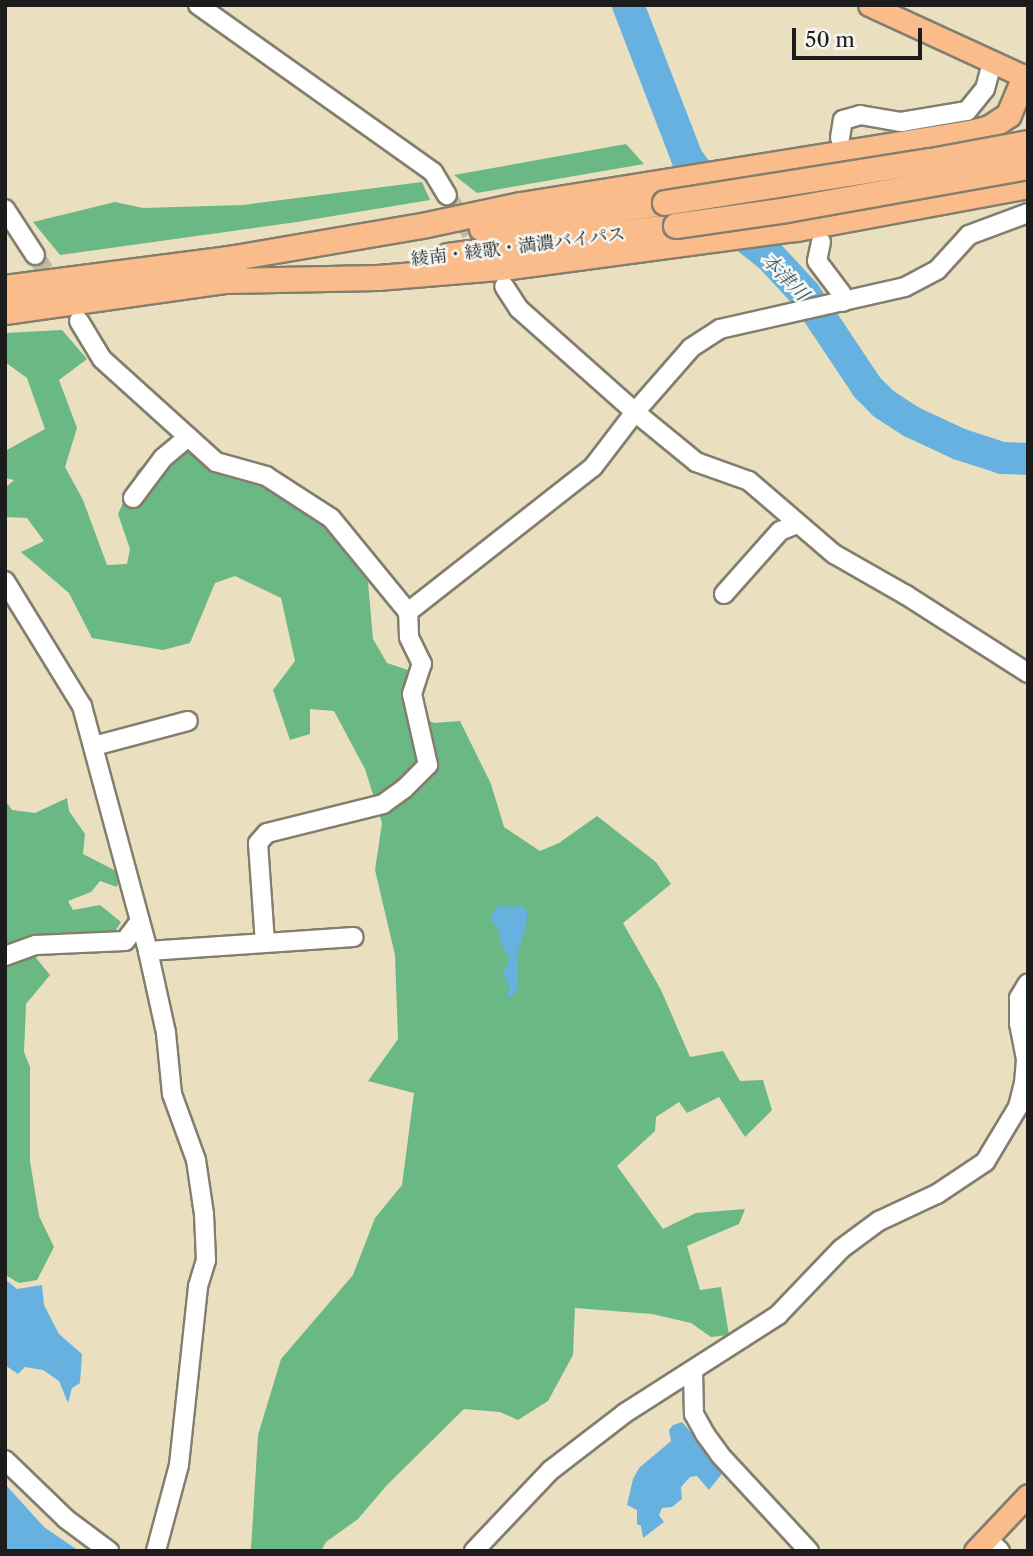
<!DOCTYPE html>
<html>
<head>
<meta charset="utf-8">
<style>
	body { margin:0 }
	#map { position:relative; width:1033px; height:1556px; overflow:hidden; background:#eae0bf; font-family:"Libre Caslon Text","Noto Serif JP",serif }
	div>[style] { position:absolute }
	.forest>* { inset:0; background:#6ab883 }
	.water>* { inset:0; background:#66b1df }
	.river>* { height:32px; margin:-16px; padding:0 16px; transform-origin:16px; border-radius:16px; background:#66b1df }
	.minor-tunnel>* { height:18px; margin-top:-9px; transform-origin:0; background:repeating-linear-gradient(90deg,#c1b99e 0 18px,transparent 0 27px) }
	.roads { filter:drop-shadow(2px 0 #837e6e) drop-shadow(-2px 0 #837e6e) drop-shadow(0 2px #837e6e) drop-shadow(0 -2px #837e6e) }
	.minor>* { height:18px; margin:-9px; padding:0 9px; transform-origin:9px; border-radius:9px; background:#fff }
	.major>* { height:21px; margin:-10.5px; padding:0 10.5px; transform-origin:10.5px; border-radius:10.5px; background:#f9bc8a }
	.highway>* { height:24px; margin:-12px; padding:0 12px; transform-origin:12px; border-radius:12px; background:#f9bc8a }
	.bridges { filter:drop-shadow(2px 0 #837e6e) drop-shadow(-2px 0 #837e6e) drop-shadow(0 2px #837e6e) drop-shadow(0 -2px #837e6e) }
	.highway-bridge>* { height:24px; margin:-12px; padding:0 12px; transform-origin:12px; border-radius:12px; background:#f9bc8a }
	span { translate:-50% -50%; white-space:nowrap; text-align:center; line-height:1.15; -webkit-text-stroke:5px #f6f6f2; paint-order:stroke }
	.street-label { font-size:18px; color:#1c1c1c }
	.water-label { font-size:19px; color:#3a586a; font-style:italic }
	.frame { position:absolute; inset:0; border:7px solid #1c1c1c; pointer-events:none }
	.scale { position:absolute; left:792px; top:28px; width:130px; height:32px; box-sizing:border-box; border:4px solid #1c1c1c; border-top:0; padding-left:9px; font-size:21px; line-height:24px; white-space:nowrap; color:#1c1c1c; -webkit-text-stroke:5px #f6f6f2; paint-order:stroke }
</style>
</head>
<body>
<div id="map">
	<div class="forest">
		<div style="clip-path:polygon(626px 144px,644px 164px,477px 193px,454px 175px)"></div>
		<div style="clip-path:polygon(422px 182px,430px 200px,297px 222px,60px 255px,33px 222px,115px 202px,143px 208px,243px 205px)"></div>
		<div style="clip-path:polygon(62px 330px,87px 359px,59px 380px,77px 428px,65px 467px,83px 500px,107px 565px,127px 564px,130px 549px,118px 514px,137px 471px,172px 440px,208px 468px,261px 484px,324px 522px,368px 582px,373px 639px,387px 663px,408px 670px,408px 711px,434px 723px,460px 721px,491px 784px,504px 827px,540px 851px,559px 843px,597px 816px,656px 862px,671px 884px,623px 923px,661px 990px,690px 1057px,723px 1051px,740px 1081px,763px 1080px,772px 1110px,745px 1137px,719px 1097px,687px 1113px,679px 1102px,656px 1117px,655px 1131px,617px 1166px,663px 1229px,696px 1213px,745px 1209px,739px 1224px,687px 1246px,700px 1290px,721px 1287px,729px 1335px,711px 1337px,691px 1323px,652px 1314px,575px 1308px,573px 1355px,548px 1401px,518px 1420px,500px 1412px,464px 1409px,387px 1485px,358px 1519px,326px 1542px,321px 1551px,251px 1549px,258px 1435px,281px 1359px,353px 1275px,375px 1218px,402px 1185px,414px 1093px,368px 1081px,398px 1039px,395px 955px,375px 870px,382px 823px,365px 769px,334px 711px,310px 709px,310px 734px,290px 740px,273px 690px,295px 661px,281px 598px,235px 576px,215px 583px,190px 643px,163px 650px,92px 638px,69px 593px,21px 552px,44px 541px,27px 518px,5px 517px,5px 488px,14px 480px,5px 478px,5px 451px,45px 429px,27px 378px,5px 362px,5px 333px)"></div>
		<div style="clip-path:polygon(67px 798px,69px 811px,85px 834px,83px 854px,120px 873px,117px 887px,100px 881px,91px 892px,68px 901px,73px 910px,100px 905px,121px 922px,111px 938px,33px 939px,5px 946px,5px 800px,12px 810px,35px 813px)"></div>
		<div style="clip-path:polygon(32px 953px,50px 975px,26px 1004px,24px 1052px,30px 1067px,30px 1161px,39px 1216px,54px 1247px,37px 1280px,19px 1283px,5px 1275px,5px 969px,8px 962px)"></div>
	</div>
	<div class="water">
		<div style="clip-path:polygon(500px 906px,525px 907px,527px 914px,526px 927px,517px 953px,518px 987px,513px 996px,506px 998px,510px 989px,503px 972px,509px 961px,508px 954px,504px 952px,497px 925px,490px 922px,495px 908px)"></div>
		<div style="clip-path:polygon(5px 1279px,17px 1289px,42px 1285px,44px 1305px,59px 1334px,82px 1354px,80px 1383px,72px 1388px,68px 1403px,59px 1381px,43px 1370px,25px 1367px,18px 1374px,5px 1365px)"></div>
		<div style="clip-path:polygon(682px 1422px,724px 1471px,709px 1490px,697px 1476px,690px 1477px,681px 1487px,682px 1499px,672px 1507px,662px 1508px,659px 1515px,664px 1522px,643px 1538px,641px 1526px,637px 1524px,637px 1510px,627px 1505px,633px 1479px,639px 1468px,671px 1441px,669px 1430px,673px 1425px)"></div>
		<div style="clip-path:polygon(5px 1484px,44px 1527px,79px 1551px,5px 1551px)"></div>
	</div>
	<div class="river">
		<div style="left:628px;top:5px;width:164px;rotate:68.9deg"></div>
		<div style="left:687px;top:158px;width:95px;rotate:54deg"></div>
		<div style="left:743px;top:235px;width:33px;rotate:38deg"></div>
		<div style="left:769px;top:255px;width:53px;rotate:47.3deg"></div>
		<div style="left:805px;top:294px;width:112px;rotate:56.3deg"></div>
		<div style="left:867px;top:387px;width:24px;rotate:45deg"></div>
		<div style="left:884px;top:404px;width:33px;rotate:33deg"></div>
		<div style="left:912px;top:422px;width:52px;rotate:25.1deg"></div>
		<div style="left:959px;top:444px;width:45px;rotate:18deg"></div>
		<div style="left:1002px;top:458px;width:26px;rotate:2deg"></div>
	</div>
	<div class="minor-tunnel">
		<div style="left:447px;top:195px;width:75px;rotate:58deg"></div>
		<div style="left:35px;top:255px;width:42px;rotate:56.7deg"></div>
	</div>
	<div class="roads">
		<div class="minor">
			<div style="left:198px;top:5px;width:288px;rotate:35.4deg"></div>
			<div style="left:433px;top:172px;width:27px;rotate:59deg"></div>
			<div style="left:840px;top:138px;width:18px;rotate:-81deg"></div>
			<div style="left:843px;top:120px;width:18px;rotate:-16deg"></div>
			<div style="left:860px;top:115px;width:42px;rotate:9.7deg"></div>
			<div style="left:901px;top:122px;width:67px;rotate:-9.5deg"></div>
			<div style="left:967px;top:111px;width:28px;rotate:-51deg"></div>
			<div style="left:985px;top:89px;width:28px;rotate:-75deg"></div>
			<div style="left:5px;top:209px;width:55px;rotate:56.9deg"></div>
			<div style="left:1028px;top:213px;width:63px;rotate:159.6deg"></div>
			<div style="left:969px;top:235px;width:47px;rotate:132.4deg"></div>
			<div style="left:937px;top:270px;width:36px;rotate:152deg"></div>
			<div style="left:905px;top:287px;width:190px;rotate:167.2deg"></div>
			<div style="left:720px;top:329px;width:35px;rotate:147deg"></div>
			<div style="left:691px;top:348px;width:85px;rotate:131.2deg"></div>
			<div style="left:635px;top:412px;width:79px;rotate:39.3deg"></div>
			<div style="left:696px;top:462px;width:56px;rotate:19.7deg"></div>
			<div style="left:749px;top:481px;width:112px;rotate:40.7deg"></div>
			<div style="left:834px;top:554px;width:83px;rotate:29.7deg"></div>
			<div style="left:906px;top:595px;width:145px;rotate:32.6deg"></div>
			<div style="left:821px;top:242px;width:19px;rotate:102deg"></div>
			<div style="left:817px;top:261px;width:40px;rotate:53deg"></div>
			<div style="left:841px;top:293px;width:9px;rotate:77deg"></div>
			<div style="left:79px;top:321px;width:44px;rotate:58.8deg"></div>
			<div style="left:102px;top:359px;width:154px;rotate:42.1deg"></div>
			<div style="left:216px;top:462px;width:52px;rotate:15.6deg"></div>
			<div style="left:266px;top:476px;width:77px;rotate:32.9deg"></div>
			<div style="left:331px;top:518px;width:122px;rotate:50.7deg"></div>
			<div style="left:408px;top:612px;width:235px;rotate:-38.1deg"></div>
			<div style="left:593px;top:467px;width:69px;rotate:-52.6deg"></div>
			<div style="left:635px;top:412px;width:155px;rotate:-138.4deg"></div>
			<div style="left:519px;top:309px;width:27px;rotate:-123deg"></div>
			<div style="left:133px;top:498px;width:50px;rotate:-53.1deg"></div>
			<div style="left:163px;top:458px;width:33px;rotate:-40deg"></div>
			<div style="left:5px;top:581px;width:147px;rotate:58.4deg"></div>
			<div style="left:82px;top:706px;width:254px;rotate:74.9deg"></div>
			<div style="left:148px;top:951px;width:84px;rotate:77.6deg"></div>
			<div style="left:166px;top:1033px;width:61px;rotate:84.4deg"></div>
			<div style="left:172px;top:1094px;width:70px;rotate:70deg"></div>
			<div style="left:196px;top:1160px;width:55px;rotate:81.6deg"></div>
			<div style="left:204px;top:1214px;width:46px;rotate:87.5deg"></div>
			<div style="left:206px;top:1260px;width:28px;rotate:107deg"></div>
			<div style="left:198px;top:1287px;width:179px;rotate:96.1deg"></div>
			<div style="left:179px;top:1465px;width:89px;rotate:105deg"></div>
			<div style="left:724px;top:594px;width:84px;rotate:-48.4deg"></div>
			<div style="left:780px;top:531px;width:16px;rotate:-22deg"></div>
			<div style="left:94px;top:746px;width:97px;rotate:-14.9deg"></div>
			<div style="left:265px;top:943px;width:100px;rotate:-94deg"></div>
			<div style="left:258px;top:843px;width:13px;rotate:-48deg"></div>
			<div style="left:267px;top:833px;width:120px;rotate:-14deg"></div>
			<div style="left:383px;top:804px;width:26px;rotate:-36deg"></div>
			<div style="left:404px;top:789px;width:34px;rotate:-45deg"></div>
			<div style="left:428px;top:765px;width:73px;rotate:-102.7deg"></div>
			<div style="left:412px;top:694px;width:32px;rotate:-72deg"></div>
			<div style="left:422px;top:664px;width:30px;rotate:-116deg"></div>
			<div style="left:409px;top:637px;width:25px;rotate:-92deg"></div>
			<div style="left:148px;top:951px;width:206px;rotate:-3.9deg"></div>
			<div style="left:5px;top:956px;width:33px;rotate:-20deg"></div>
			<div style="left:36px;top:945px;width:89px;rotate:-2.6deg"></div>
			<div style="left:125px;top:941px;width:25px;rotate:-53deg"></div>
			<div style="left:693px;top:1371px;width:43px;rotate:88.7deg"></div>
			<div style="left:694px;top:1414px;width:23px;rotate:61deg"></div>
			<div style="left:705px;top:1434px;width:26px;rotate:54deg"></div>
			<div style="left:720px;top:1455px;width:131px;rotate:47.2deg"></div>
			<div style="left:5px;top:1460px;width:85px;rotate:44deg"></div>
			<div style="left:66px;top:1519px;width:54px;rotate:36.7deg"></div>
			<div style="left:988px;top:1539px;width:17px;rotate:45deg"></div>
			<div style="left:474px;top:1551px;width:112px;rotate:-46.5deg"></div>
			<div style="left:551px;top:1470px;width:93px;rotate:-37.6deg"></div>
			<div style="left:625px;top:1413px;width:182px;rotate:-32.6deg"></div>
			<div style="left:778px;top:1315px;width:91px;rotate:-46.3deg"></div>
			<div style="left:841px;top:1249px;width:47px;rotate:-36.4deg"></div>
			<div style="left:879px;top:1221px;width:64px;rotate:-25deg"></div>
			<div style="left:937px;top:1194px;width:58px;rotate:-33.7deg"></div>
			<div style="left:985px;top:1162px;width:64px;rotate:-59deg"></div>
			<div style="left:1018px;top:1107px;width:25px;rotate:-76deg"></div>
			<div style="left:1024px;top:1083px;width:24px;rotate:-85deg"></div>
			<div style="left:1026px;top:1059px;width:36px;rotate:-101deg"></div>
			<div style="left:1019px;top:1024px;width:26px;rotate:-90deg"></div>
			<div style="left:1019px;top:998px;width:17px;rotate:-59deg"></div>
		</div>
		<div class="major">
			<div style="left:869px;top:5px;width:175px;rotate:24.7deg"></div>
			<div style="left:975px;top:1551px;width:77px;rotate:-46.6deg"></div>
		</div>
		<div class="highway">
			<div style="left:482px;top:229px;width:185px;rotate:-8.1deg"></div>
			<div style="left:448px;top:256px;width:230px;rotate:-7.5deg"></div>
			<div style="left:223px;top:260px;width:207px;rotate:-9.7deg"></div>
			<div style="left:427px;top:225px;width:96px;rotate:-12deg"></div>
			<div style="left:521px;top:205px;width:456px;rotate:-9.1deg"></div>
			<div style="left:971px;top:133px;width:20px;rotate:-15deg"></div>
			<div style="left:990px;top:128px;width:23px;rotate:-34deg"></div>
			<div style="left:1009px;top:115px;width:41px;rotate:-67.2deg"></div>
			<div style="left:227px;top:281px;width:151px;rotate:-1.1deg"></div>
			<div style="left:378px;top:278px;width:133px;rotate:-4.7deg"></div>
			<div style="left:511px;top:267px;width:289px;rotate:-7.6deg"></div>
			<div style="left:797px;top:229px;width:235px;rotate:-10.5deg"></div>
			<div style="left:5px;top:288px;width:234px;rotate:-7.4deg"></div>
			<div style="left:5px;top:312px;width:238px;rotate:-8deg"></div>
		</div>
	</div>
	<div class="bridges">
		<div class="highway-bridge">
			<div style="left:665px;top:203px;width:269px;rotate:-9deg"></div>
			<div style="left:931px;top:161px;width:99px;rotate:-10.5deg"></div>
			<div style="left:676px;top:226px;width:112px;rotate:-8.2deg"></div>
			<div style="left:787px;top:210px;width:245px;rotate:-10.1deg"></div>
		</div>
	</div>
	<div class="street-label">
		<span style="left:518px;top:247px;rotate:-7deg">綾南・綾歌・満濃バイパス</span>
	</div>
	<div class="water-label">
		<span style="left:785px;top:277px;rotate:46deg">本津川</span>
	</div>
	<div class="frame"></div>
	<div class="scale">50 m</div>
</div>
</body>
</html>
